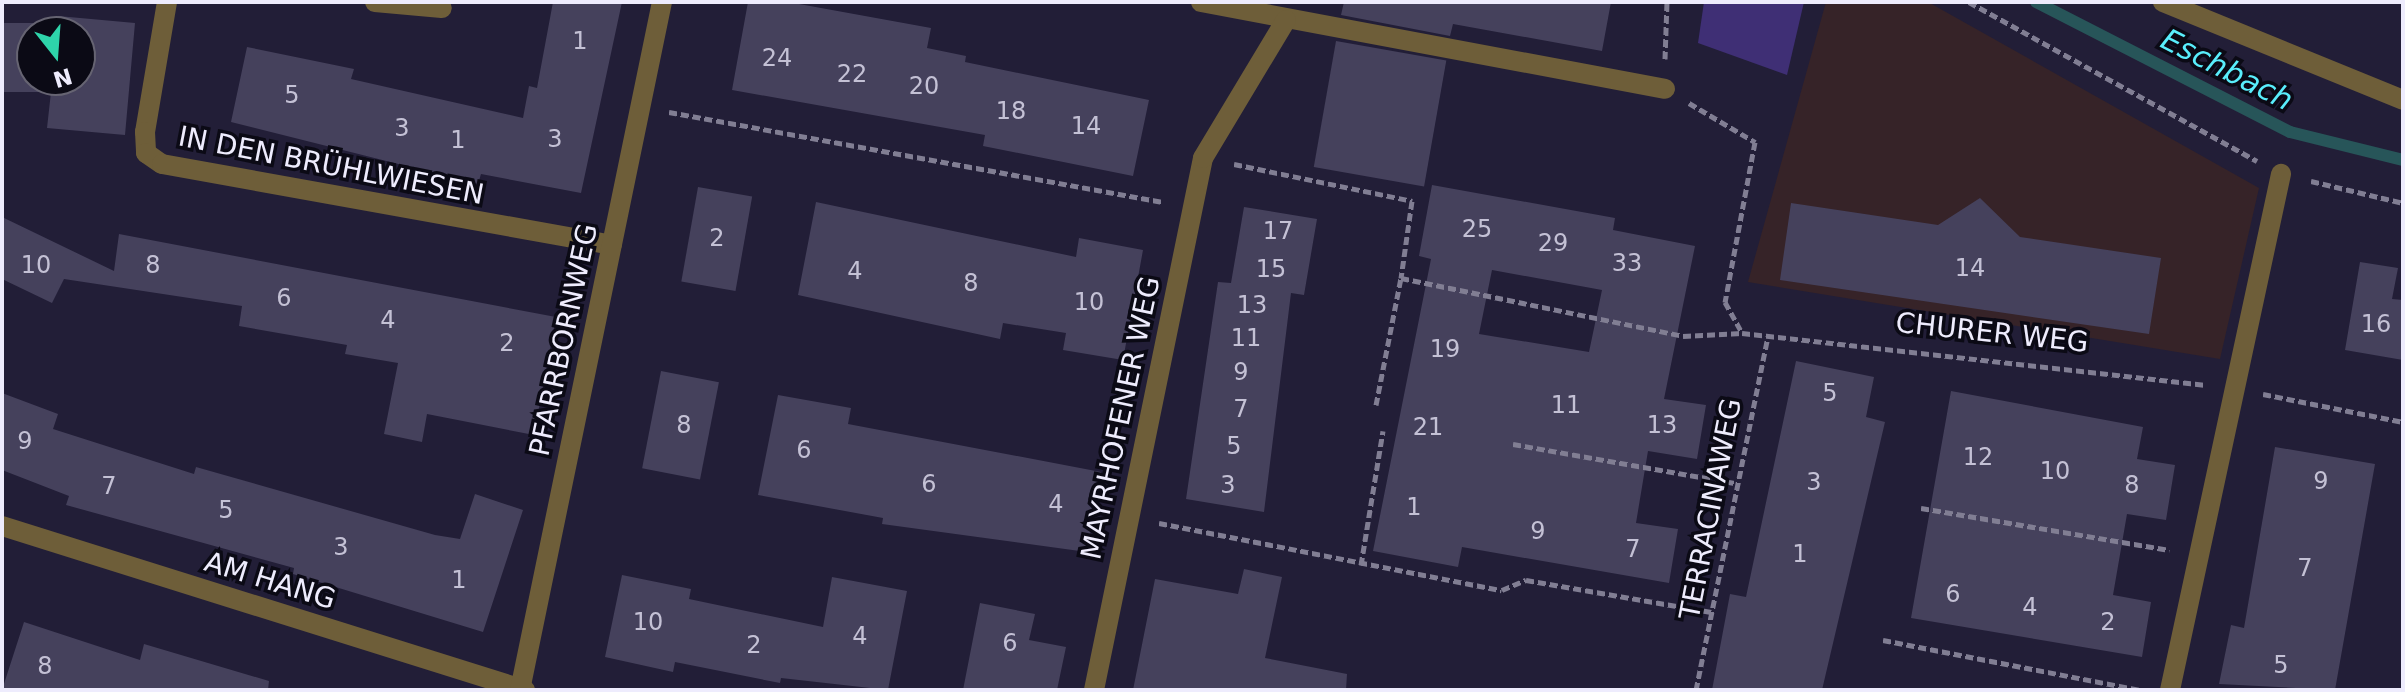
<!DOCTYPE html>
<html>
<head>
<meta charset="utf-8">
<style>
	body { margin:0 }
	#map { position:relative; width:2405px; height:692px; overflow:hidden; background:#221e37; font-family:"DejaVu Sans",sans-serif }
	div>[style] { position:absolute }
	.education>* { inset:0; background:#362328 }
	.green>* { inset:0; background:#3f2f75 }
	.stream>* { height:12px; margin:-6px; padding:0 6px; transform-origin:6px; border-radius:6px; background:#275559 }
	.building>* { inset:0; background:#45415c; transform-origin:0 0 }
	.path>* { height:5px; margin-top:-2.5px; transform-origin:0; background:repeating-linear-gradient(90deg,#817e93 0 8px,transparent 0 12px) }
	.minor>* { height:20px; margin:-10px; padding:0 10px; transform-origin:10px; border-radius:10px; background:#6e5e39 }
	span { translate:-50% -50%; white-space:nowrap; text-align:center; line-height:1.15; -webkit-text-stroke:7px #0b0a15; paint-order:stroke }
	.number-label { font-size:24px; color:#c4c1d5 }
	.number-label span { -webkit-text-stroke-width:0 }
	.street-label { font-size:28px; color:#eeecfd }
	.water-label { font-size:30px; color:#59eefc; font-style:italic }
	.frame { position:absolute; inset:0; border:4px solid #eeecfd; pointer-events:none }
	.north { position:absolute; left:16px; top:16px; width:80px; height:80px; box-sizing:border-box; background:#0b0a15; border:2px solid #666472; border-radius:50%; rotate:163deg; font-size:22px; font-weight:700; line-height:32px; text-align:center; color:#eeecfd }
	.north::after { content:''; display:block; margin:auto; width:28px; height:36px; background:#2ed4aa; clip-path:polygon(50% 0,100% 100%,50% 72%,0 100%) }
</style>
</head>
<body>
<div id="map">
	<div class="education">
		<div style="clip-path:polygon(1826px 2px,1928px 2px,2259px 188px,2220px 359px,1748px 282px)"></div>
	</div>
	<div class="green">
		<div style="clip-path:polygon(1704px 2px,1804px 2px,1787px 75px,1698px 43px)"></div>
	</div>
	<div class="stream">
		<div style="left:2036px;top:2px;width:285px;rotate:27.1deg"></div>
		<div style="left:2290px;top:132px;width:116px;rotate:13.9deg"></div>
	</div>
	<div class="building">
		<div style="clip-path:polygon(553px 2px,622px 2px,581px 193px,481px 174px,478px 184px,231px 122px,247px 47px,354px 69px,351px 79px,523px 118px,529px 86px,537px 88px)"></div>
		<div style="clip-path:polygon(748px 2px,788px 2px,931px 28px,927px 48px,966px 56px,965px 62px,1149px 100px,1133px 176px,983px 146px,985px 135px,732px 90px)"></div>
		<div style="clip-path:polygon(1344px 2px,1611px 2px,1602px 51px,1453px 24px,1450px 36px,1341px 15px)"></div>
		<div style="clip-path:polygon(evenodd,58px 16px,135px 23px,125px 135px,47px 128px,51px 92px,2px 92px,2px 23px,57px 23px,58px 16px,32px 32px,80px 32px,80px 80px,32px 80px,32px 32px)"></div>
		<div style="left:1336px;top:41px;width:112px;height:128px;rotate:10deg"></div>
		<div style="clip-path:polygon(evenodd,1432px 185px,1615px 218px,1613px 230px,1695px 246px,1664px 399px,1706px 405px,1697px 459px,1648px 451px,1636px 523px,1678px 529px,1669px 583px,1462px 547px,1458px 567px,1373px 551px,1431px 259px,1419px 256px,1432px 185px,1492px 270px,1602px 290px,1589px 352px,1479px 334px,1492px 270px)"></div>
		<div style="left:698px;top:187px;width:55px;height:96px;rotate:10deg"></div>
		<div style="clip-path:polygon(1980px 198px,2020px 237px,2161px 258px,2149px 334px,1780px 280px,1791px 203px,1938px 225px)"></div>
		<div style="clip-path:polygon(816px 202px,1076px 257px,1079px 238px,1143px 250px,1123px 360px,1063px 350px,1066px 333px,1003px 323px,1000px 339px,798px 295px)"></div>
		<div style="clip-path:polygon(1244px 207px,1317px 219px,1304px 295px,1291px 293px,1264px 512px,1186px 499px,1218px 282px,1231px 283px)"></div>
		<div style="clip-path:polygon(2px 217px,114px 271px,119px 234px,556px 317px,534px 435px,427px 414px,422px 442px,384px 434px,398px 363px,345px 354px,347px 345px,239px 326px,242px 306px,64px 279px,52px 303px,2px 279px)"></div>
		<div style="clip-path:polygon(2360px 262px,2398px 268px,2392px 299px,2403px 300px,2403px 360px,2345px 350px)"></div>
		<div style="clip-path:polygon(1796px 361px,1874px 377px,1866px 417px,1885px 422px,1822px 690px,1712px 690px,1730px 594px,1746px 597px)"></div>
		<div style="left:661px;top:371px;width:59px;height:99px;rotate:11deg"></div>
		<div style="clip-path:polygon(1951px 391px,2143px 427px,2137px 459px,2175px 465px,2166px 520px,2127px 514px,2113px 595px,2151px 602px,2142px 657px,1911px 618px)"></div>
		<div style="clip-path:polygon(2px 393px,58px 414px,53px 429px,194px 474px,196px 467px,435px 535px,460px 539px,475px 494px,523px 510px,483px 632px,293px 574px,294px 568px,66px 505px,69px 496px,2px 470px)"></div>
		<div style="clip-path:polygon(778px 395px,851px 408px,848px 424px,1101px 472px,1087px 552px,882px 524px,883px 518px,758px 495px)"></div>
		<div style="clip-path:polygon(2275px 447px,2375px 464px,2335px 690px,2219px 684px,2231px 625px,2244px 628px)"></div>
		<div style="clip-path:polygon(1244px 569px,1282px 577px,1265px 658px,1347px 674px,1346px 690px,1133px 690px,1155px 579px,1238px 594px)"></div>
		<div style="clip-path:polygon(622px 575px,691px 589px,689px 599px,823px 627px,832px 577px,907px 591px,888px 690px,781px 678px,780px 683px,675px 662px,673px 672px,605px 657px)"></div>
		<div style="clip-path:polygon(980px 603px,1035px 614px,1029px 640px,1066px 647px,1057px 690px,963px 690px)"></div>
		<div style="clip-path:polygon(24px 622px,140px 660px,144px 644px,269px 681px,268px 690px,2px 690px)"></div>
	</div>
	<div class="path">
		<div style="left:1969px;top:2px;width:329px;rotate:28.9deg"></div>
		<div style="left:1665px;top:59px;width:57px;rotate:-88deg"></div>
		<div style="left:1689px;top:103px;width:77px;rotate:30.6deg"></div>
		<div style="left:1755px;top:142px;width:163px;rotate:100.6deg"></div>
		<div style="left:1725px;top:302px;width:35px;rotate:61deg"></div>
		<div style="left:669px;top:112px;width:502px;rotate:10.33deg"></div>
		<div style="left:1234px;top:164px;width:182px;rotate:11.7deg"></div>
		<div style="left:1412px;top:201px;width:78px;rotate:98.1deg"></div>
		<div style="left:1401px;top:278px;width:288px;rotate:11.6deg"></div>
		<div style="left:1683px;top:336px;width:59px;rotate:-2.9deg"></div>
		<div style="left:1742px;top:333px;width:467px;rotate:6.4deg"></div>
		<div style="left:2311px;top:181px;width:95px;rotate:13.4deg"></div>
		<div style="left:2263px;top:394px;width:143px;rotate:11.3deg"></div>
		<div style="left:1376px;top:405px;width:129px;rotate:-78.9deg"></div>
		<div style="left:1513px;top:444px;width:225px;rotate:10deg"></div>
		<div style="left:1921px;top:508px;width:252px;rotate:9.6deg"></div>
		<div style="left:1159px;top:523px;width:349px;rotate:11.1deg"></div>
		<div style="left:1502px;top:590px;width:26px;rotate:-23deg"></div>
		<div style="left:1526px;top:580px;width:188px;rotate:9.8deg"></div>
		<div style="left:1361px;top:565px;width:136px;rotate:-80.7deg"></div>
		<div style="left:1883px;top:640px;width:263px;rotate:11deg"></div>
		<div style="left:1696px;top:690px;width:361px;rotate:-78.5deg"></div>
	</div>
	<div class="minor">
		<div style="left:167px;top:2px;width:132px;rotate:99.6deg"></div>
		<div style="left:145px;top:132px;width:21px;rotate:87deg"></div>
		<div style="left:146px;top:153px;width:19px;rotate:35deg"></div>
		<div style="left:162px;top:164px;width:457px;rotate:10.2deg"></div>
		<div style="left:375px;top:2px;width:67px;rotate:5.1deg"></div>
		<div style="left:1201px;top:2px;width:472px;rotate:10.6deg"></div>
		<div style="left:2163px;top:2px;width:259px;rotate:22.2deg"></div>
		<div style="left:2px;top:526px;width:548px;rotate:17.41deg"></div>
		<div style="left:520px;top:690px;width:703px;rotate:-78.34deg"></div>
		<div style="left:1094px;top:690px;width:543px;rotate:-78.42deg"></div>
		<div style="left:1203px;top:158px;width:161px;rotate:-59deg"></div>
		<div style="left:2170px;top:690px;width:528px;rotate:-77.86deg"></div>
	</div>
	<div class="number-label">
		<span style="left:580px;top:42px">1</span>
		<span style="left:777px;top:59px">24</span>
		<span style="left:852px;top:75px">22</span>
		<span style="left:924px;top:87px">20</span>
		<span style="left:292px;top:96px">5</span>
		<span style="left:1011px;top:112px">18</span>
		<span style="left:1086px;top:127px">14</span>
		<span style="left:402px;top:129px">3</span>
		<span style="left:555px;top:140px">3</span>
		<span style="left:458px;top:141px">1</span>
		<span style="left:1477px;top:230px">25</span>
		<span style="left:1278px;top:232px">17</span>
		<span style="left:717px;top:239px">2</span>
		<span style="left:1553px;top:244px">29</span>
		<span style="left:1627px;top:264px">33</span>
		<span style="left:36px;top:266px">10</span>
		<span style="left:153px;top:266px">8</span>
		<span style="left:1970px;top:269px">14</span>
		<span style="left:1271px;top:270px">15</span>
		<span style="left:855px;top:272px">4</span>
		<span style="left:971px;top:284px">8</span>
		<span style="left:284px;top:299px">6</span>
		<span style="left:1089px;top:303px">10</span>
		<span style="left:1252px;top:306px">13</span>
		<span style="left:388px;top:321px">4</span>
		<span style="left:2376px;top:325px">16</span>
		<span style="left:1246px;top:339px">11</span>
		<span style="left:507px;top:344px">2</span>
		<span style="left:1445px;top:350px">19</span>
		<span style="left:1241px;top:373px">9</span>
		<span style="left:1830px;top:394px">5</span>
		<span style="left:1566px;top:406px">11</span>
		<span style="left:1241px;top:410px">7</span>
		<span style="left:684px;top:426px">8</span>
		<span style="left:1662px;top:426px">13</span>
		<span style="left:1428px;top:428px">21</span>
		<span style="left:25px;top:442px">9</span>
		<span style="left:1234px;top:447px">5</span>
		<span style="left:804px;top:451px">6</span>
		<span style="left:1978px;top:458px">12</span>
		<span style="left:2055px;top:472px">10</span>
		<span style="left:2321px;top:482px">9</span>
		<span style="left:1814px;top:483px">3</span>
		<span style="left:929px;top:485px">6</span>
		<span style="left:1228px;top:486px">3</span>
		<span style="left:2132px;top:486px">8</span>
		<span style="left:109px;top:487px">7</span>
		<span style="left:1056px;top:505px">4</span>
		<span style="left:1414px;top:508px">1</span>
		<span style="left:226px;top:511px">5</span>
		<span style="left:1538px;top:532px">9</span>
		<span style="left:341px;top:548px">3</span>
		<span style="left:1633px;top:550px">7</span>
		<span style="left:1800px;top:555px">1</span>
		<span style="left:2305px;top:569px">7</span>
		<span style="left:459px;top:581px">1</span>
		<span style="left:1953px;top:595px">6</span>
		<span style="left:2030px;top:608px">4</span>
		<span style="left:648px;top:623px">10</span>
		<span style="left:2108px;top:623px">2</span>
		<span style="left:860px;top:637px">4</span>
		<span style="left:1010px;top:644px">6</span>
		<span style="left:754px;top:646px">2</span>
		<span style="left:2281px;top:666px">5</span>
		<span style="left:45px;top:667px">8</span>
	</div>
	<div class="street-label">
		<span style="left:331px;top:166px;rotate:11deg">IN DEN BRÜHLWIESEN</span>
		<span style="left:1992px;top:333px;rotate:6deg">CHURER WEG</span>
		<span style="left:564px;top:340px;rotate:-78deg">PFARRBORNWEG</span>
		<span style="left:1121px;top:418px;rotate:-78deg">MAYRHOFENER WEG</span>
		<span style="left:1711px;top:509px;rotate:-79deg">TERRACINAWEG</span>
		<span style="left:270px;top:581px;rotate:17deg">AM HANG</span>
	</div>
	<div class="water-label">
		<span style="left:2227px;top:70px;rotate:27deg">Eschbach</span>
	</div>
	<div class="frame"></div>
	<div class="north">N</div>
</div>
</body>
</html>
